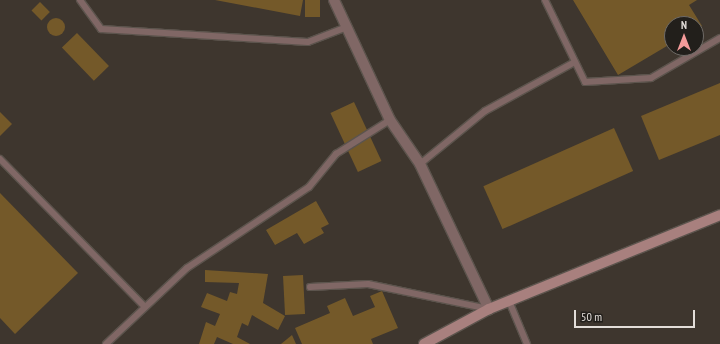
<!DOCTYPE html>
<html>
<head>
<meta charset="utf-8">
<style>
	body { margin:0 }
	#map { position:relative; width:720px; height:344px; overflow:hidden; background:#3e362e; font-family:"PT Sans Narrow",sans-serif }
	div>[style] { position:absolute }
	.building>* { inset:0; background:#745929; transform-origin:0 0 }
	.round { border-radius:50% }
	.roads { filter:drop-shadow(1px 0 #5c544d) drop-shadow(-1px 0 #5c544d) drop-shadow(0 1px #5c544d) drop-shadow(0 -1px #5c544d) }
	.lane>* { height:6px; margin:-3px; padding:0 3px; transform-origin:3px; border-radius:3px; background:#806765 }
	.street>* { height:10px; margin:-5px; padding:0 5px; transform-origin:5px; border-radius:5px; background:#806765 }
	.secondary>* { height:10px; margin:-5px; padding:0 5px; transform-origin:5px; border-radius:5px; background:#a8807e }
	span { translate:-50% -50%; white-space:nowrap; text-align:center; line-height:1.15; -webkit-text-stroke:3px #221f1b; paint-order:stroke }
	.north { position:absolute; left:664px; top:16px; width:40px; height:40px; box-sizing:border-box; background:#221f1b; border:1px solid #6f6b67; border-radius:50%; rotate:0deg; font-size:11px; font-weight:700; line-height:16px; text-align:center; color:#e3ded9 }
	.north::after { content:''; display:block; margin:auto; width:14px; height:18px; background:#f59b9a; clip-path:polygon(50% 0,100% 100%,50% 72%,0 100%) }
	.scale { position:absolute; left:574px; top:310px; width:121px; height:18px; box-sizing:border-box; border:2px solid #e3ded9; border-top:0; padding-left:5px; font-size:12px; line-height:14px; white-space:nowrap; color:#e3ded9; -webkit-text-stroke:3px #221f1b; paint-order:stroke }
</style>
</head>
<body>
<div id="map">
	<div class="building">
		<div style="clip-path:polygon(215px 0,303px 0,300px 16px)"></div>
		<div style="left:305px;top:0;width:15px;height:17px"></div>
		<div style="clip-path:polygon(573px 0,697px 0,689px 5px,702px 26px,696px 29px,696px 24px,672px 24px,672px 43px,618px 75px)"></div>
		<div style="left:40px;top:2px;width:14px;height:12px;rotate:45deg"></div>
		<div class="round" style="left:47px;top:18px;width:18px;height:18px"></div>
		<div style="left:77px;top:33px;width:46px;height:21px;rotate:46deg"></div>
		<div style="clip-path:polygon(720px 83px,720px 135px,659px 160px,641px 116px)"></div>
		<div style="left:354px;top:102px;width:65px;height:26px;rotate:65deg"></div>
		<div style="clip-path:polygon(0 112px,12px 124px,0 136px)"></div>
		<div style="left:614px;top:128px;width:47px;height:143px;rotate:66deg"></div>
		<div style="clip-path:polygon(0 193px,78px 273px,15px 334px,0 318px)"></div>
		<div style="clip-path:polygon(316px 201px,329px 224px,321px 228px,324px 233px,304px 244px,297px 233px,275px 245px,266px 230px)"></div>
		<div style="clip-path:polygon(205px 270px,268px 274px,263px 303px,285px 316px,278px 330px,252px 315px,248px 326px,242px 323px,237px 337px,250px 344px,233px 344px,217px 337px,214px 344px,199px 344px,206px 322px,215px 326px,220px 314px,201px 307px,207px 293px,227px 301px,230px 292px,237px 294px,239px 283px,205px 282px)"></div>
		<div style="left:303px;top:275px;width:39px;height:20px;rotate:87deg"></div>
		<div style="clip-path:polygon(382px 291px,398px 328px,371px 339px,373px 344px,302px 344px,295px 328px,330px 313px,327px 306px,345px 298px,353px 316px,375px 307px,370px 296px)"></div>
		<div style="clip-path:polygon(292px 335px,296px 344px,281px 344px)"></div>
	</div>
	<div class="roads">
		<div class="lane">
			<div style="left:80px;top:0;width:36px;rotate:54deg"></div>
			<div style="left:101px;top:29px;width:207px;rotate:3.6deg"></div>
			<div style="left:308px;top:42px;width:40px;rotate:-21deg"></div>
			<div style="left:545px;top:0;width:91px;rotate:64deg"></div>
			<div style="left:585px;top:82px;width:66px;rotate:-3.5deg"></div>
			<div style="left:651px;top:78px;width:80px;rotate:-30.1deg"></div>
			<div style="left:0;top:159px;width:206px;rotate:45.6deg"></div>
			<div style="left:420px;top:164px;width:84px;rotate:-39.2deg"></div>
			<div style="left:485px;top:111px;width:102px;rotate:-28.6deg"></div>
			<div style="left:310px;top:287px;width:58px;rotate:-3deg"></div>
			<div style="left:368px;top:284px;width:124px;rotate:11.7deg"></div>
			<div style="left:509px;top:301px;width:47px;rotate:67.3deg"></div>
			<div style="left:106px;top:344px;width:111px;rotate:-43.2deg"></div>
			<div style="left:187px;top:268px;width:146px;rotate:-33.6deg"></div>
			<div style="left:309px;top:187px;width:43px;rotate:-50.7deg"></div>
			<div style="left:336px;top:154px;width:64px;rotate:-32.2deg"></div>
		</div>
		<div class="street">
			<div style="left:334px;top:0;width:132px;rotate:65deg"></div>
			<div style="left:390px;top:120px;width:53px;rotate:55.7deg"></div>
			<div style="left:420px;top:164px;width:161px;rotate:64.6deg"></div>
		</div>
		<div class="secondary">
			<div style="left:424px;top:344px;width:74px;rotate:-28.3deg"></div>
			<div style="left:489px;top:309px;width:249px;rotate:-22.1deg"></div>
		</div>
	</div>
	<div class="north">N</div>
	<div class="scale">50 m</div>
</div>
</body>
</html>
